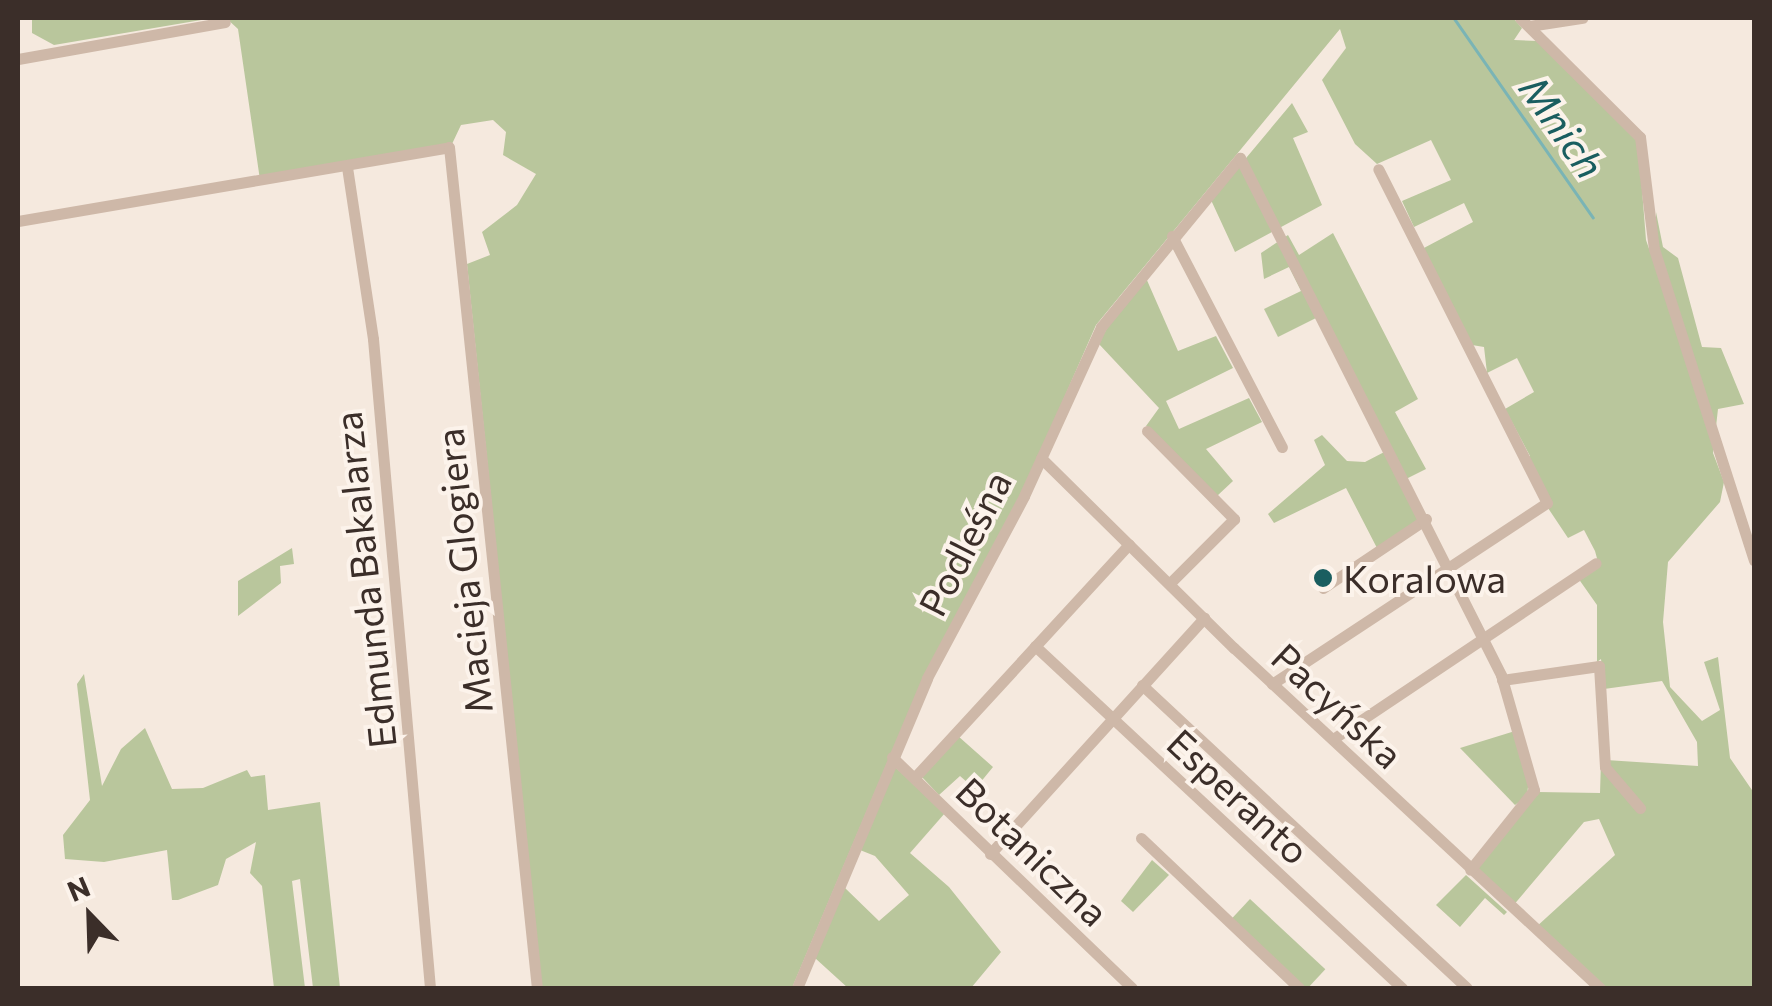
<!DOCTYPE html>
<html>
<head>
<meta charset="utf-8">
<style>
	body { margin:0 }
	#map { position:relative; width:1772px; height:1006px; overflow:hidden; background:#f5e9de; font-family:Commissioner,sans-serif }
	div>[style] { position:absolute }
	.green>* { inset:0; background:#b9c69c; transform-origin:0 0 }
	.stream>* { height:2.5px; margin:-1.25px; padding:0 1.25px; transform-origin:1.25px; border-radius:1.25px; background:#7ab4b5 }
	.minor>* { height:11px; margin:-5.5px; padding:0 5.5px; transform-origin:5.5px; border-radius:5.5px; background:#ceb8a8 }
	.dots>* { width:28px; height:28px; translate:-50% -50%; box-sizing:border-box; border:5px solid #fcf3eb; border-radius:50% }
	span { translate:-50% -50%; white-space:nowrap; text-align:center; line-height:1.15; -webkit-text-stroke:8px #fcf3eb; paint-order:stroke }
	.street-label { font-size:38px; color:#3b2e29 }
	.poi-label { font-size:38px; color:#3b2e29 }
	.left { translate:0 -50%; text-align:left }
	.water-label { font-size:40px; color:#1a5e60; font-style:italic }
	.frame { position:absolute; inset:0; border:20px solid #3b2e29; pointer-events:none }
	.north { position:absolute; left:40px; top:866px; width:100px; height:100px; -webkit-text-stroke:8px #fcf3eb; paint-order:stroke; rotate:337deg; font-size:28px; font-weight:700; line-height:40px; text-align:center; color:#3b2e29 }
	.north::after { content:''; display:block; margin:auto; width:35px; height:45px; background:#3b2e29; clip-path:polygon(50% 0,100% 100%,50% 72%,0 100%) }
</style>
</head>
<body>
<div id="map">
	<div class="green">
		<div style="clip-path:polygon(32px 18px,213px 18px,54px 45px,32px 33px)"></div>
		<div style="clip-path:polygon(226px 18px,1513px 18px,1522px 28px,1514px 40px,1537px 41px,1638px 139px,1646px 240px,1656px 269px,1656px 212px,1663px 247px,1678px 258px,1702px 347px,1721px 348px,1744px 404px,1718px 409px,1713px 453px,1724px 482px,1720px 502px,1668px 562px,1663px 622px,1670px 687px,1702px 721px,1720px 710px,1704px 662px,1718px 657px,1730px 758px,1754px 793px,1754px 988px,1606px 988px,1535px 928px,1615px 855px,1599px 819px,1584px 822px,1512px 907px,1475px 872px,1538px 792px,1600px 793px,1601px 761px,1643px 811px,1606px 760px,1698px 766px,1697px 742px,1662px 681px,1604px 689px,1601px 659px,1597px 662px,1597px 605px,1578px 578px,1598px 562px,1595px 551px,1584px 530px,1568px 538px,1540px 496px,1521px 462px,1530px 456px,1505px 409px,1534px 392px,1517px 358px,1487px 373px,1484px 347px,1472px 345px,1422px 249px,1473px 222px,1464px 203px,1414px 227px,1402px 201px,1451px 180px,1431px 140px,1377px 164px,1355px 144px,1322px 80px,1346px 48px,1340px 29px,1096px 325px,1022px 494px,923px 678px,792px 988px,541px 988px,467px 264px,490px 255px,482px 232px,517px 205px,536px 174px,503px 155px,506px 132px,493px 120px,461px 125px,452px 144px,260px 180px,238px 29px)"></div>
		<div style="clip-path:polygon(1292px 103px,1308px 132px,1293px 138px,1322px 205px,1235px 252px,1211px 200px)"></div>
		<div style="clip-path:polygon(1333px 233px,1418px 399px,1395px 412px,1426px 469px,1402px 481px,1421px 519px,1377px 548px,1346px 488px,1274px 523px,1268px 514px,1325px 465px,1314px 440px,1322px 435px,1347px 461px,1365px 462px,1392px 448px,1320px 316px,1278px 337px,1264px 309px,1301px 291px,1289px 267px,1264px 279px,1261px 253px,1288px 235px,1299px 255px)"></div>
		<div style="clip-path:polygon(1146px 278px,1178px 351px,1216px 336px,1233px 368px,1166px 401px,1179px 429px,1249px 398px,1262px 422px,1206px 449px,1233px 481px,1217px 496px,1146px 426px,1159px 408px,1098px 343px,1134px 285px)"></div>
		<div style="clip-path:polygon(292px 548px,294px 564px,280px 566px,281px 583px,238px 616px,238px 581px)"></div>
		<div style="clip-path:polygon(84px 674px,102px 786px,121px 749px,145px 728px,172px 789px,203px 788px,247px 770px,251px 777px,265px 775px,268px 810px,320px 802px,340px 988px,313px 988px,300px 879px,292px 881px,305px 988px,274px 988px,262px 886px,250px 873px,256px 842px,226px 859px,218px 885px,178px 900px,172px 900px,167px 850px,104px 862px,65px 859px,63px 835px,90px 800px,77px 684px)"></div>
		<div style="clip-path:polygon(1515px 731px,1529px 778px,1527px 796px,1515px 805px,1460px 748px)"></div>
		<div style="clip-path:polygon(958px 736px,993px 767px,975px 789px,960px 776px,939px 795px,921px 776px)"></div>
		<div style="clip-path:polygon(894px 766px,945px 813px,910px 853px,949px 887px,1001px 952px,971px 988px,848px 988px,815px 958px,844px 887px,879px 921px,909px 895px,875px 856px,860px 850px)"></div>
		<div style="clip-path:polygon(1152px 860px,1169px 875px,1133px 912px,1121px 901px)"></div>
		<div style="clip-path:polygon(1466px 875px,1507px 912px,1504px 915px,1485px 898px,1460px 927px,1436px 905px)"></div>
		<div style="left:1250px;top:899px;width:103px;height:30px;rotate:43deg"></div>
	</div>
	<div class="stream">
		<div style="left:1454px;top:18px;width:243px;rotate:55.1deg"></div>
	</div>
	<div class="minor">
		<div style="left:1520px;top:18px;width:169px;rotate:44.8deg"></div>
		<div style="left:1640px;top:137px;width:113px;rotate:82.9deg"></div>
		<div style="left:1654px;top:249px;width:327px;rotate:72.2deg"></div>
		<div style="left:1529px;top:26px;width:54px;rotate:-8.6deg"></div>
		<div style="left:18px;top:59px;width:210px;rotate:-10.1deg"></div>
		<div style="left:347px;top:167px;width:174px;rotate:81.4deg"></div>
		<div style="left:373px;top:339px;width:651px;rotate:84.98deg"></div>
		<div style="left:18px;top:221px;width:437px;rotate:-9.7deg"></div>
		<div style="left:449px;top:147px;width:846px;rotate:84.03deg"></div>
		<div style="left:1172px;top:236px;width:238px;rotate:62.5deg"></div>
		<div style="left:1147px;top:431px;width:124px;rotate:45.3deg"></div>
		<div style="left:1234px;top:519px;width:91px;rotate:135deg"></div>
		<div style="left:1041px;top:458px;width:271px;rotate:44.6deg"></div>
		<div style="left:1234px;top:648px;width:500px;rotate:42.9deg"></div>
		<div style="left:1323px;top:588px;width:124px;rotate:-33.8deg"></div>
		<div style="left:1035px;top:646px;width:502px;rotate:42.98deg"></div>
		<div style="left:1502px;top:680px;width:98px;rotate:-8.2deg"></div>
		<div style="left:1599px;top:666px;width:101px;rotate:86.6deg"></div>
		<div style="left:1605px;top:767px;width:54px;rotate:49.5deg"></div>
		<div style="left:1272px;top:684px;width:329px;rotate:-33.4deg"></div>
		<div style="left:1547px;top:503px;width:374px;rotate:-116.8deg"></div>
		<div style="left:1142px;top:685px;width:444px;rotate:43deg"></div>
		<div style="left:1333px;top:739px;width:316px;rotate:-33.8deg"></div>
		<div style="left:892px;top:757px;width:333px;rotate:43.9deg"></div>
		<div style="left:915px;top:777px;width:316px;rotate:-47.4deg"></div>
		<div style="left:1141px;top:838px;width:218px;rotate:43.5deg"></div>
		<div style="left:990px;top:854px;width:319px;rotate:-47.8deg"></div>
		<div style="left:797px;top:988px;width:336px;rotate:-67.2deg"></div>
		<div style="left:927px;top:678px;width:206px;rotate:-61.9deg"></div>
		<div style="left:1024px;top:496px;width:186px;rotate:-65.5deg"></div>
		<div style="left:1101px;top:327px;width:219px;rotate:-50.6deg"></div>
		<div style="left:1240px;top:158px;width:579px;rotate:63.21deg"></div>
		<div style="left:1501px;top:675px;width:120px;rotate:74deg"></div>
		<div style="left:1534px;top:790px;width:102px;rotate:128.7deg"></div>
	</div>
	<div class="dots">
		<div style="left:1323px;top:578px;background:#1a5e60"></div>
	</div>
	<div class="street-label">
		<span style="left:964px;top:543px;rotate:-63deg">Podleśna</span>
		<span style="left:463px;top:571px;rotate:-96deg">Macieja Glogiera</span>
		<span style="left:364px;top:580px;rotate:-96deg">Edmunda Bakalarza</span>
		<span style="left:1338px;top:705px;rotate:43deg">Pacyńska</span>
		<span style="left:1239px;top:796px;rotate:43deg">Esperanto</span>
		<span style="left:1033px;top:851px;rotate:44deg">Botaniczna</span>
	</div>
	<div class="poi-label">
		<span class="left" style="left:1343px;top:578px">Koralowa</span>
	</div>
	<div class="water-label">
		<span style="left:1563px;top:126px;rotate:55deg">Mnich</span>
	</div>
	<div class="frame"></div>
	<div class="north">N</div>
</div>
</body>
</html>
